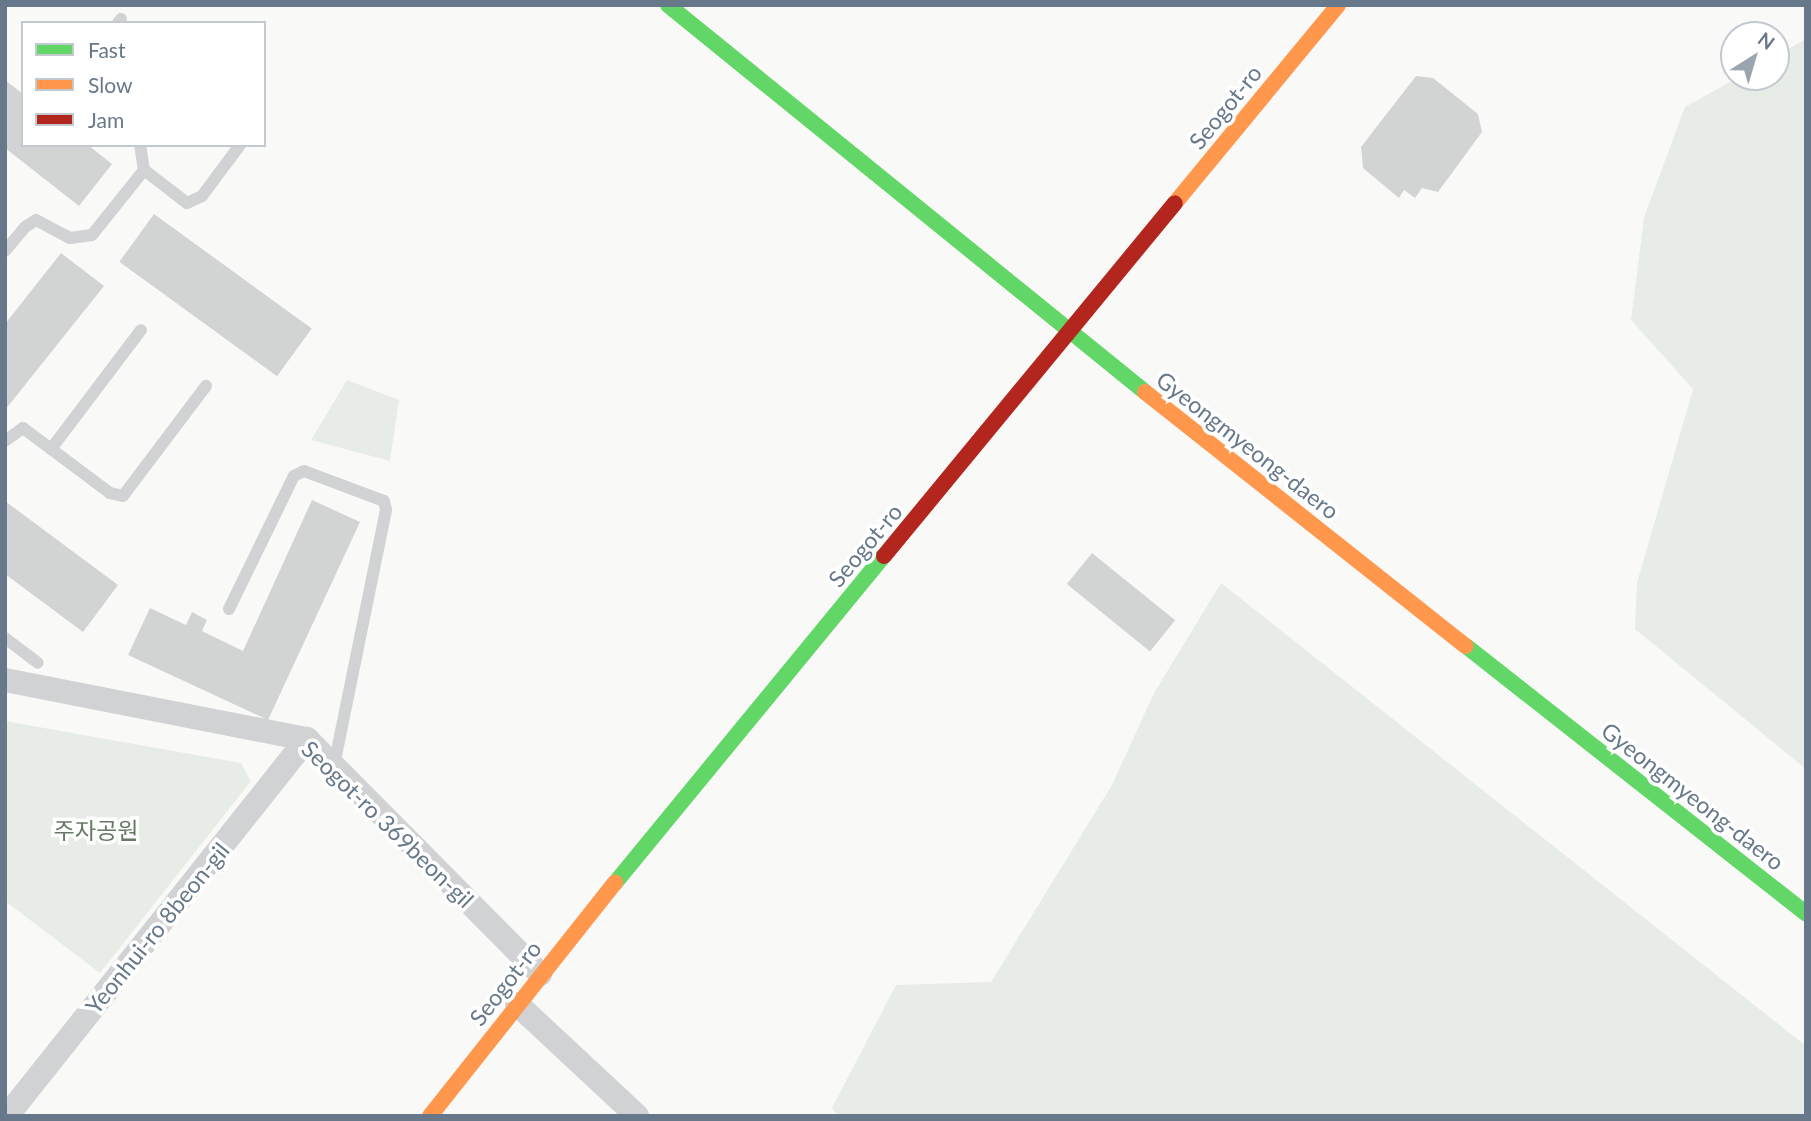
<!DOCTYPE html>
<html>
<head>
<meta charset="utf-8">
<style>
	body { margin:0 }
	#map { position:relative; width:1811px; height:1121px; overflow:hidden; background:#f9f9f8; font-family:Lato,"Noto Sans KR",sans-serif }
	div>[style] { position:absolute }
	.green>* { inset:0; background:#e8ece6 }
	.building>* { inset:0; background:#d2d4d4; transform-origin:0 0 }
	.lane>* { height:12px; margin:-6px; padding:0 6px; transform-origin:6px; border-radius:6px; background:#d1d2d3 }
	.street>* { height:24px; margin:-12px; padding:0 12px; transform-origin:12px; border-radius:12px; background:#d1d2d3 }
	.fast>* { height:16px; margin:-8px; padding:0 8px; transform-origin:8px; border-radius:8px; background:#63d668 }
	.slow>* { height:16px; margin:-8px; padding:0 8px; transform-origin:8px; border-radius:8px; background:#ff974d }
	.jam>* { height:16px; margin:-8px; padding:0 8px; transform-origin:8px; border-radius:8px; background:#b3261e }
	span { translate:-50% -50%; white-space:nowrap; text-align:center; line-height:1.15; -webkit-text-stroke:7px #fff; paint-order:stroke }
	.street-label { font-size:23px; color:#67788a }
	.park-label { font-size:23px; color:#667a63 }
	.frame { position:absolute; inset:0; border:7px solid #67788a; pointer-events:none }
	.legend { position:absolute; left:21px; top:21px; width:245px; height:126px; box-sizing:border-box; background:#fff; border:2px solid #c2c9d0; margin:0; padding:9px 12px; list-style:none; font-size:21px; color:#67788a }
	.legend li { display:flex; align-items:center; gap:14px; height:35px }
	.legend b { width:35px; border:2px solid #c2c9d0 }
	.north { position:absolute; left:1720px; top:21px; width:70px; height:70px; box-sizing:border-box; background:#fff; border:2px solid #c2c9d0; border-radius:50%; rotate:37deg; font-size:19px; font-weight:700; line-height:28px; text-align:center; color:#67788a }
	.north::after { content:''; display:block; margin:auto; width:24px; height:32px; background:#9aa5b0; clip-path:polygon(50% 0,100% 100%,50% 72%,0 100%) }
</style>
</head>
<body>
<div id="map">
	<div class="green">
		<div style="clip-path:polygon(1806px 39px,1806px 769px,1635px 629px,1637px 583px,1693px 389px,1631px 320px,1644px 217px,1685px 107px,1739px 77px,1776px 77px,1776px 56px)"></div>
		<div style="clip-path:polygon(347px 380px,399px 400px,390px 461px,311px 440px)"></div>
		<div style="clip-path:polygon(1221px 583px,1806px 1046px,1806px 1116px,838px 1116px,832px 1108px,896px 985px,991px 982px,1112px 785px,1154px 693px)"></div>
		<div style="clip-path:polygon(5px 721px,241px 763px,251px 781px,100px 973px,5px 901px)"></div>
	</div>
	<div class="building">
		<div style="clip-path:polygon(1416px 76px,1433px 78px,1478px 114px,1482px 132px,1438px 192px,1422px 188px,1415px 198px,1404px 190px,1399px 198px,1363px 168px,1361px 147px)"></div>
		<div style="clip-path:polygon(5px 80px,23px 94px,23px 145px,88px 145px,112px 164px,79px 206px,5px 148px)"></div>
		<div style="left:154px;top:214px;width:195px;height:59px;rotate:36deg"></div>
		<div style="clip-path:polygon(61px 253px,104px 286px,5px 410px,5px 324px)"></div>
		<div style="clip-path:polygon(312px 500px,360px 522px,268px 720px,128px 655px,150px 608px,186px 625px,192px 612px,207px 620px,202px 631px,243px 651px)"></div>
		<div style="clip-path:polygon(5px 501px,118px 585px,83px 632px,5px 574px)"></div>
		<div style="left:1092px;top:553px;width:107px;height:40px;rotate:39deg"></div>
	</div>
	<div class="lane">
		<div style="left:118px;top:23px;width:5px;rotate:-53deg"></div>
		<div style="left:144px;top:170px;width:54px;rotate:37.5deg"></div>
		<div style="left:187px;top:203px;width:17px;rotate:-25deg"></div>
		<div style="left:202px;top:196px;width:64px;rotate:-53.3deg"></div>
		<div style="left:5px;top:251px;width:31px;rotate:-50deg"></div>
		<div style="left:25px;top:227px;width:13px;rotate:-32deg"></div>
		<div style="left:36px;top:220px;width:38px;rotate:28deg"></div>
		<div style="left:70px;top:238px;width:22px;rotate:-8deg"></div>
		<div style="left:92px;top:235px;width:83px;rotate:-51.3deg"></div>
		<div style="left:144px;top:170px;width:25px;rotate:-99deg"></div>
		<div style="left:5px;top:441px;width:22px;rotate:-36deg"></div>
		<div style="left:23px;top:428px;width:109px;rotate:36.8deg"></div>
		<div style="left:110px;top:493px;width:13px;rotate:13deg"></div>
		<div style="left:123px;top:496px;width:138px;rotate:-53deg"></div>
		<div style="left:51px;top:449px;width:149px;rotate:-52.9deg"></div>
		<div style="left:229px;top:609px;width:148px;rotate:-64deg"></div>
		<div style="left:294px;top:476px;width:11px;rotate:-27deg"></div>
		<div style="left:304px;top:471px;width:85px;rotate:20.6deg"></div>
		<div style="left:384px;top:501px;width:9px;rotate:77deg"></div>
		<div style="left:386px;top:510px;width:261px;rotate:101.5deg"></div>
		<div style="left:5px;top:638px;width:41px;rotate:37.1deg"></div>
	</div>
	<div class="street">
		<div style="left:5px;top:680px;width:308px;rotate:11.1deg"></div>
		<div style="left:307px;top:739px;width:331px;rotate:45.2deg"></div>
		<div style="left:517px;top:1004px;width:164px;rotate:43deg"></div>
		<div style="left:7px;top:1116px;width:482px;rotate:-51.5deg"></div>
	</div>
	<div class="fast">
		<div style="left:668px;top:5px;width:614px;rotate:39.05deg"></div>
		<div style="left:1466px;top:646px;width:433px;rotate:38.2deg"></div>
		<div style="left:615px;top:883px;width:423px;rotate:-50.6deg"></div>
	</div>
	<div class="slow">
		<div style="left:1175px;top:203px;width:256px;rotate:-50.5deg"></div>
		<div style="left:1145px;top:392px;width:409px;rotate:38.4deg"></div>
		<div style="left:430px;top:1116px;width:298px;rotate:-51.6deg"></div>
	</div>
	<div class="jam">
		<div style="left:884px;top:556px;width:457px;rotate:-50.5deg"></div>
	</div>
	<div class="street-label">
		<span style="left:1225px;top:107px;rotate:-51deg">Seogot-ro</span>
		<span style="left:1248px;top:445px;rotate:38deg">Gyeongmyeong-daero</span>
		<span style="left:865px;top:545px;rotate:-50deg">Seogot-ro</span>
		<span style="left:1693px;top:796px;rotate:38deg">Gyeongmyeong-daero</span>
		<span style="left:388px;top:824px;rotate:44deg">Seogot-ro 369beon-gil</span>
		<span style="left:157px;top:928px;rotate:-51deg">Yeonhui-ro 8beon-gil</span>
		<span style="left:505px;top:983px;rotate:-52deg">Seogot-ro</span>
	</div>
	<div class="park-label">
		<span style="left:96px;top:830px">주자공원</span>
	</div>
	<div class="frame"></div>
	<ul class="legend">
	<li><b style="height:9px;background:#63d668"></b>Fast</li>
	<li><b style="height:9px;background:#ff974d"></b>Slow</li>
	<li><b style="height:9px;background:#b3261e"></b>Jam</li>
	</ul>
	<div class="north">N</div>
</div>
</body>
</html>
